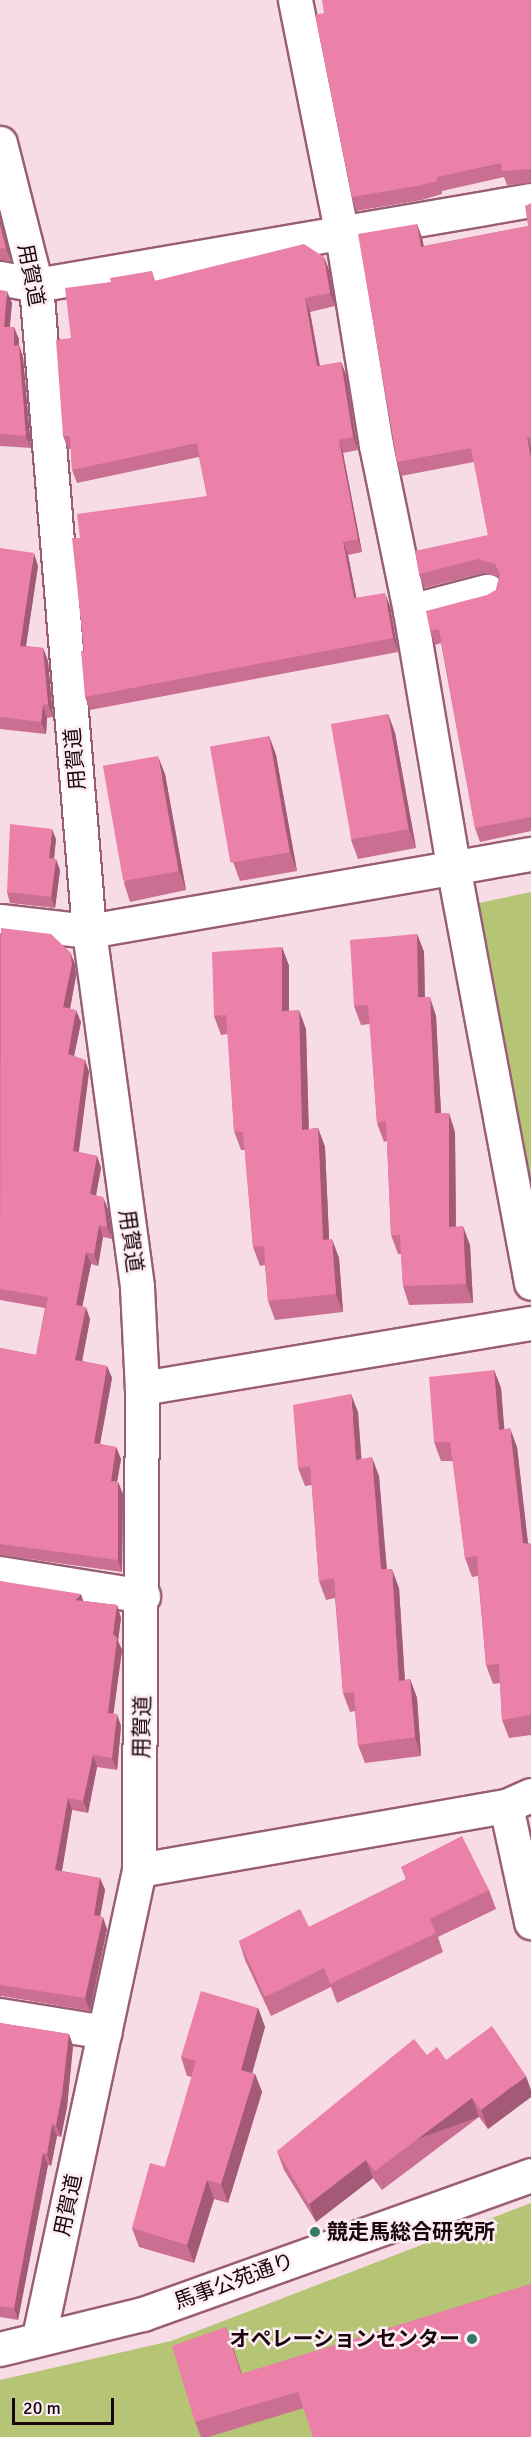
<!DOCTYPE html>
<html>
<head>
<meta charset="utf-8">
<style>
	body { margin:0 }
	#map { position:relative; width:531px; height:2437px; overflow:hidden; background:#f8dce5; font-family:Signika,"Noto Sans JP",sans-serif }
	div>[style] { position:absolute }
	.green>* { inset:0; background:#b6c475 }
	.roads { filter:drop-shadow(2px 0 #9a5e74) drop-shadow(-2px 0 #9a5e74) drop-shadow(0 2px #9a5e74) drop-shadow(0 -2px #9a5e74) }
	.street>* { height:33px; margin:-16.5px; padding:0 16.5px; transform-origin:16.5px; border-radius:16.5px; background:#fff }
	.secondary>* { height:33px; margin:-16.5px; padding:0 16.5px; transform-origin:16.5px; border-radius:16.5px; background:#fff }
	.wall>* { inset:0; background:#ca6f91 }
	.shaded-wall>* { inset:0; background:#a45a76; transform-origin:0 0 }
	.building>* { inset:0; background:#eb81a9; transform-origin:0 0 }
	.dots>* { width:16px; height:16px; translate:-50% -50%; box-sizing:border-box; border:3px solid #fceef2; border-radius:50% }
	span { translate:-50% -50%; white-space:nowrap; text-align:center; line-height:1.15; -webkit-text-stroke:5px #fceef2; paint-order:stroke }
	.street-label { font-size:21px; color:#1a050d }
	.poi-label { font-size:21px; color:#1a050d; font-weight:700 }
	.left { translate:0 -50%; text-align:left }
	.right { translate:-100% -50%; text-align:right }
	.scale { position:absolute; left:12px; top:2398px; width:102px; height:27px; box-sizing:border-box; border:3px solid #1a050d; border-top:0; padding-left:8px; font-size:18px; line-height:21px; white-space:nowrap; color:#1a050d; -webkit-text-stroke:4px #fceef2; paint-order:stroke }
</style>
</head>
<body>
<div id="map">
	<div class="green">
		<div style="clip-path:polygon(531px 892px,531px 1187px,474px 904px)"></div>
		<div style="clip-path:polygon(531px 2203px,531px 2437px,0 2437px,0 2380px,171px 2341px)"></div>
	</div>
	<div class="roads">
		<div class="street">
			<div style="left:295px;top:0;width:240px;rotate:78.7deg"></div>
			<div style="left:342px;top:235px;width:213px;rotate:80.8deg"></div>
			<div style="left:376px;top:445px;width:169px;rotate:78.4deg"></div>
			<div style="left:410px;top:611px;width:259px;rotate:80.4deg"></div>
			<div style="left:453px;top:866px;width:424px;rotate:79.4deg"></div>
			<div style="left:0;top:143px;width:146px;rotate:75.8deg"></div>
			<div style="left:36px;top:285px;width:648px;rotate:85.31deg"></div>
			<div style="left:89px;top:931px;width:359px;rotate:82.3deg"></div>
			<div style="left:137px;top:1287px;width:101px;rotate:87.2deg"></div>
			<div style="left:142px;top:1388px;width:482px;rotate:90.4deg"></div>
			<div style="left:139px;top:1870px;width:479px;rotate:102.1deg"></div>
			<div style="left:0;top:278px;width:37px;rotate:11deg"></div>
			<div style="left:36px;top:285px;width:502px;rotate:-9.74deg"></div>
			<div style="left:410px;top:611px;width:80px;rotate:-14.6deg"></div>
			<div style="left:0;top:921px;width:90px;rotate:6.4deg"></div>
			<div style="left:89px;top:931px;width:449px;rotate:-9.9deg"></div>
			<div style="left:142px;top:1388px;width:394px;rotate:-9.5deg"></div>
			<div style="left:0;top:1573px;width:145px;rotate:9.1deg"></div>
			<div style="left:506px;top:1806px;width:119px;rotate:77.8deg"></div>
			<div style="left:139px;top:1870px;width:373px;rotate:-9.9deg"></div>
			<div style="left:506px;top:1806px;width:27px;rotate:-24deg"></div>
			<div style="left:0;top:2015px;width:106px;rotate:9.2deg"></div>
		</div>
		<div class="secondary">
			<div style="left:0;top:2349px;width:147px;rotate:-13.8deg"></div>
			<div style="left:143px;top:2314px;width:412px;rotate:-19.7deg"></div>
		</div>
	</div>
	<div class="wall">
		<div style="clip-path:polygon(531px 0,531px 183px,507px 185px,504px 177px,442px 191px,442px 194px,422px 200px,356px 211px,352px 197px)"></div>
		<div style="clip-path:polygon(531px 203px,531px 831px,480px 842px,475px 828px,441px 643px,435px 645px,430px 631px,496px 590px,499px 577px,483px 573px,424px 588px,419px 574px,488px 535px,474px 462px,401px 476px,397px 462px,417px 224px,422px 238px,424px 246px,528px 226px)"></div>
		<div style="clip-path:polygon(0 219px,11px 261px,0 260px)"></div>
		<div style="clip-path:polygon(324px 257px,329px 270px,335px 306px,310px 312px,320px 366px,341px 362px,346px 375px,358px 450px,343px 453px,362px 552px,348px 555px,356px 598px,390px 606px,398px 652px,90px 710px,85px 697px,84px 651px,80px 538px,207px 496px,199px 457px,77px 483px,72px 470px,71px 449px,68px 449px,63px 436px,111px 282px,152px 271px,155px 281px)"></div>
		<div style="clip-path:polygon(0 290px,12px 303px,10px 327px,19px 339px,19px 345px,23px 357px,31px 448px,0 446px)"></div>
		<div style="clip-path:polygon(0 548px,38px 566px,26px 646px,43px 648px,48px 661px,53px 717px,47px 718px,46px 734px,0 729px)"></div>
		<div style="clip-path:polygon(388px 714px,395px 733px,416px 848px,358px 859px,351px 840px)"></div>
		<div style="clip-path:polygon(269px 736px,276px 755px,297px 871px,240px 881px,233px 862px)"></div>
		<div style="clip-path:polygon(165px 774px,186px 890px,130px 902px,124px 883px)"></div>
		<div style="clip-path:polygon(56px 839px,54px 858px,60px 870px,55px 908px,10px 903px,7px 892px)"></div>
		<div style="clip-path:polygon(0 933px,75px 964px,76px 976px,70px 1009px,81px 1022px,74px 1056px,85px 1060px,89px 1072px,79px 1152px,97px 1156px,101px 1168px,96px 1195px,108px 1209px,112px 1239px,103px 1237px,98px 1266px,91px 1264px,82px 1307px,90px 1319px,82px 1361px,107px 1366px,112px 1378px,100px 1444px,116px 1447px,121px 1459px,117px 1482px,118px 1482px,123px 1494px,122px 1572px,0 1555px,0 1348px,36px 1355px,45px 1308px,0 1300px,0 1303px)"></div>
		<div style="clip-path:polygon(417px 934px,424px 952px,425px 997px,436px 1016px,441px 1113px,455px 1132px,456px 1226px,470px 1245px,473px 1303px,409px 1305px,403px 1286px,401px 1254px,398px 1254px,391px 1235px,387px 1141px,384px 1142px,377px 1123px,370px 1024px,361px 1025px,354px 1006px)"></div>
		<div style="clip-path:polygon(282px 947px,289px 966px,289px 1011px,306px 1029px,309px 1129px,318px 1128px,325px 1147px,329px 1239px,339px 1258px,343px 1312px,275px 1320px,268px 1301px,265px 1265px,260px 1266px,253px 1247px,245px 1150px,241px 1150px,234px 1131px,228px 1034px,221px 1035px,214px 1016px)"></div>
		<div style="clip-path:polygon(494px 1370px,501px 1388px,504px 1429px,517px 1447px,528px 1543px,531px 1544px,531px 1735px,509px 1738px,502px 1720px,500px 1683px,493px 1684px,486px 1665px,478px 1576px,472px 1577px,465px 1558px,453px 1461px,441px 1461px,434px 1442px)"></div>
		<div style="clip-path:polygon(358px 1412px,361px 1459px,379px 1476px,387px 1569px,399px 1588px,405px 1680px,410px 1679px,417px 1698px,421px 1756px,365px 1763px,358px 1745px,355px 1711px,350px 1712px,343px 1693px,335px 1598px,326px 1600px,319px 1581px,312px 1485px,305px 1486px,298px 1468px)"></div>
		<div style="clip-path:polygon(0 1581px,84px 1601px,117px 1605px,121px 1618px,118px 1641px,122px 1650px,113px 1714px,121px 1726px,117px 1770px,97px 1767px,88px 1813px,72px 1810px,62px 1871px,100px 1878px,105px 1890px,100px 1917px,107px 1929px,90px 2011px,2px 1996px,0 1997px)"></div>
		<div style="clip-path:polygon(401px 1867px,489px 1890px,496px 1909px,438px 1937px,443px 1952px,337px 2003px,331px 1987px,271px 2016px,245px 1960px,239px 1941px,309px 1927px,406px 1879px)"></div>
		<div style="clip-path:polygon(258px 2008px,265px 2027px,252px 2073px,255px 2074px,262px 2092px,228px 2203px,214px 2199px,194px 2263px,139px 2247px,132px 2228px,165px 2167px,192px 2077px,187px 2076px,181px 2057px)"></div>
		<div style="clip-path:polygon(0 2023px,69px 2034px,73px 2046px,67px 2107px,61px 2137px,57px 2136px,51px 2166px,48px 2165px,18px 2320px,0 2317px)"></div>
		<div style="clip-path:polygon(427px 2055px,446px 2060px,531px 2090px,531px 2097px,488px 2129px,479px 2117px,382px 2190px,373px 2178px,316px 2222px,284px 2170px,277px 2151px)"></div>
		<div style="clip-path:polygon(531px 2284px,304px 2408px,208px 2437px,201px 2437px,195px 2422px,226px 2327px,242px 2374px)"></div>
	</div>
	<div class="shaded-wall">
		<div style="clip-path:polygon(0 219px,11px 261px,6px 249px,0 225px)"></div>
		<div style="clip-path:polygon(417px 224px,422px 238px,426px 260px,421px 247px)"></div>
		<div style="clip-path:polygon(324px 257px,329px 270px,335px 306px,330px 293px)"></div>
		<div style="clip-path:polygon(7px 291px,12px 303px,8px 339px,4px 327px)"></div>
		<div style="clip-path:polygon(305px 298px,310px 312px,322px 379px,317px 366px)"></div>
		<div style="clip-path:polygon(14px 327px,19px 339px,19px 345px,23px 357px,31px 448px,26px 436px,14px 346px)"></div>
		<div style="clip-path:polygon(341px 362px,346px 375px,358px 450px,353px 437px)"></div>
		<div style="clip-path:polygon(527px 437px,531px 448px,531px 459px)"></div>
		<div style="clip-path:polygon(339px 440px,343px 453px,362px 552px,358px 539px)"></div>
		<div style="clip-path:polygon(343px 542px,348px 555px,359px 611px,354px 598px)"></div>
		<div style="clip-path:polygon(34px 553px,38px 566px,24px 659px,20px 646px)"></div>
		<div style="clip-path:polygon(385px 593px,390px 606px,398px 652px,393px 638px)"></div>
		<div style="clip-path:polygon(43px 648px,48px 661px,53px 717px,48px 704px)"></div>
		<div style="clip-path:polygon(43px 705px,47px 718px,46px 734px,41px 722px)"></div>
		<div style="clip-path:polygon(388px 714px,395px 733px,416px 848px,409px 829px)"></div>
		<div style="clip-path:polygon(269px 736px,276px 755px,297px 871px,290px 852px)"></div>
		<div style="clip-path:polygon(158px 756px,165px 774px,186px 890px,179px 871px)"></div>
		<div style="clip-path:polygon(52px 829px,56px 839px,53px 868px,49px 858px)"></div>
		<div style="clip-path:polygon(56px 859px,60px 870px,55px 908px,51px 897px)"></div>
		<div style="clip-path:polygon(417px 934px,424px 952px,425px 1015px,418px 997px)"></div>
		<div style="clip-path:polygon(282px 947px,289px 966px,289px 1030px,282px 1011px)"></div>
		<div style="clip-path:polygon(70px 952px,75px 964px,76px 976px,68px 1019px,63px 1007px)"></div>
		<div style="clip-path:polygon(430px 997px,436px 1016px,442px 1132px,435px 1113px)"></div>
		<div style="clip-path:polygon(76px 1010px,81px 1022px,72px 1066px,68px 1054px)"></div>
		<div style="clip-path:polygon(299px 1010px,306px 1029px,309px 1148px,302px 1130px)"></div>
		<div style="clip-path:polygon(85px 1060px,89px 1072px,77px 1163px,73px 1151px)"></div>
		<div style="clip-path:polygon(449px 1113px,455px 1132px,456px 1246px,449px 1227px)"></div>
		<div style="clip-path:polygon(318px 1128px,325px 1147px,330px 1259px,323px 1240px)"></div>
		<div style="clip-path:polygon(97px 1156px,101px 1168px,94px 1206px,90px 1194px)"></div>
		<div style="clip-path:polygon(103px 1197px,108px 1209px,112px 1239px,107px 1227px)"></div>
		<div style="clip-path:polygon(99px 1225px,103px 1237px,98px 1266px,94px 1254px)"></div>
		<div style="clip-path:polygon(463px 1226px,470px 1245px,473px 1303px,466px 1284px)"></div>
		<div style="clip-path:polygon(332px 1239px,339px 1258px,343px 1312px,336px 1294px)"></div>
		<div style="clip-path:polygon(86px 1252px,91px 1264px,80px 1318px,76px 1305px)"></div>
		<div style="clip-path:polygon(86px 1307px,90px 1319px,80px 1372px,75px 1360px)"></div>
		<div style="clip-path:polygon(107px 1366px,112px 1378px,98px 1455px,94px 1443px)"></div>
		<div style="clip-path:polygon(494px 1370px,501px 1388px,506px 1449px,499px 1430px)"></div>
		<div style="clip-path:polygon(351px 1394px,358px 1412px,363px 1479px,356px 1460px)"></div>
		<div style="clip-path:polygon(510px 1428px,517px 1447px,530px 1562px,523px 1543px)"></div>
		<div style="clip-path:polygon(116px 1447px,121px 1459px,115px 1493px,111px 1481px)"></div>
		<div style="clip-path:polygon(372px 1457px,379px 1476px,388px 1588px,381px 1569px)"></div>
		<div style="clip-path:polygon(118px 1482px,123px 1494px,122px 1572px,118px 1560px)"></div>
		<div style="clip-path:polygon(392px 1569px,399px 1588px,406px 1700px,399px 1681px)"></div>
		<div style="clip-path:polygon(81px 1594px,85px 1606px,75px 1600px)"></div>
		<div style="clip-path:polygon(117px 1605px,121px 1618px,118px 1641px,122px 1650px,112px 1725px,108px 1713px,113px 1634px)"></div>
		<div style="clip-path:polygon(410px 1679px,417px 1698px,421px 1756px,415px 1737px)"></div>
		<div style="clip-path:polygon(117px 1714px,121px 1726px,117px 1770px,112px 1758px)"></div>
		<div style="clip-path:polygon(93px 1755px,97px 1767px,88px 1813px,83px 1801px)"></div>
		<div style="clip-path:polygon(68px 1798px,72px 1810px,60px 1882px,55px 1870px)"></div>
		<div style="clip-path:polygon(100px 1878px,105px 1890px,98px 1927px,94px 1915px)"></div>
		<div style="clip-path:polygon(103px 1917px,107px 1929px,90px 2011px,85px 1998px)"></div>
		<div style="clip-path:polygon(258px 2008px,265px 2027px,248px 2088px,241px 2070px)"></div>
		<div style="clip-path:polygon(69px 2034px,73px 2046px,67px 2107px,61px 2137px,56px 2125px)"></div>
		<div style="clip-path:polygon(255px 2074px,262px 2092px,228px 2203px,221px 2184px)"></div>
		<div style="clip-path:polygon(526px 2076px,531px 2090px,531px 2097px,488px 2129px,481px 2110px)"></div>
		<div style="left:472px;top:2098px;width:20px;height:121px;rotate:70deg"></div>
		<div style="clip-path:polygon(52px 2124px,57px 2136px,51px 2166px,47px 2154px)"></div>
		<div style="clip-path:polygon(43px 2153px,48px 2165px,18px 2320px,14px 2308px)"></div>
		<div style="clip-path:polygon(366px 2160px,373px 2178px,316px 2222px,309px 2204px)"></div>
		<div style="clip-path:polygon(207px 2180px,214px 2199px,194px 2263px,187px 2245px)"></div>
		<div style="clip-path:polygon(226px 2327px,232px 2344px,247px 2391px,241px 2374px)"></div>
	</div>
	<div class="building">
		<div style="clip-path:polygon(322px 0,531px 0,531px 169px,502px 171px,501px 163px,437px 177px,437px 181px,417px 186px,352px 197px,315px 15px,324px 13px)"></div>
		<div style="clip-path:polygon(531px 203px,531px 437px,527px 437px,531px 459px,531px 817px,475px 828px,439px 629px,430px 631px,426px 611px,487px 595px,496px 590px,500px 573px,495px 564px,478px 559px,419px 574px,415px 551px,488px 535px,471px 448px,397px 462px,358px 234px,417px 224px,421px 247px,528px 226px,525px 206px)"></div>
		<div style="clip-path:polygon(0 225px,6px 249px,0 248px)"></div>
		<div style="clip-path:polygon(304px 244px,324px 257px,330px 293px,305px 298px,317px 366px,341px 362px,353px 437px,339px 440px,358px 539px,343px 542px,354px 598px,385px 593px,393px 638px,85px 697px,81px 651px,84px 651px,72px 538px,80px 538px,77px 514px,207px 496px,197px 443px,72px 470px,70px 436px,63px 436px,56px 340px,71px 338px,65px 288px,111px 282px,110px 278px,152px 271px,154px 281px)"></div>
		<div style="clip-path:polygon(0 290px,7px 291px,4px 327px,14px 327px,14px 346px,19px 345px,26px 436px,0 434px)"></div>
		<div style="clip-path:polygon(0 548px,34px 553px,20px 646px,43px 648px,48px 704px,43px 705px,41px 722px,0 717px)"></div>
		<div style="left:388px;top:714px;width:117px;height:58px;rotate:80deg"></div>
		<div style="left:269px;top:736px;width:118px;height:60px;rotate:80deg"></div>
		<div style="left:158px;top:756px;width:117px;height:56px;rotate:80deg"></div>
		<div style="clip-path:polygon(10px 824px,52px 829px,49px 858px,56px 859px,51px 897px,7px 892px)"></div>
		<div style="clip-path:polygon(1px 928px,51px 934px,70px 952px,72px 964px,63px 1007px,76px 1010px,68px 1054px,85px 1060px,73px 1151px,97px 1156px,90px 1194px,103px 1197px,107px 1227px,99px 1225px,94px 1254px,86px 1252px,76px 1305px,86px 1307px,75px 1360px,107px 1366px,94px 1443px,116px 1447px,111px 1481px,118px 1482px,118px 1560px,0 1544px,0 1348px,36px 1355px,48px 1297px,0 1289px)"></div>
		<div style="clip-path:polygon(417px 934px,418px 997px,430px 997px,435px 1113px,449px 1113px,449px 1227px,463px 1226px,466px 1284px,403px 1286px,400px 1235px,391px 1235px,386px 1121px,377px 1123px,368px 1005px,354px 1006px,350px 940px)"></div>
		<div style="clip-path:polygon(282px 947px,282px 1011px,299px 1010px,302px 1130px,318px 1128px,323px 1240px,332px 1239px,336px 1294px,268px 1301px,264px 1246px,253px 1247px,243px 1132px,234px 1131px,226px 1015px,214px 1016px,212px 952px)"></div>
		<div style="clip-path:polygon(494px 1370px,499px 1430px,510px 1428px,523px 1543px,531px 1544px,531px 1715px,502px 1720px,499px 1664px,486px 1665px,477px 1556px,465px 1558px,450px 1442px,434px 1442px,429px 1377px)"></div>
		<div style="clip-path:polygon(351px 1394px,356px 1460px,372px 1457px,381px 1569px,392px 1569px,399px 1681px,410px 1679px,415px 1737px,358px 1745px,354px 1692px,343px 1693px,334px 1578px,319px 1581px,310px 1466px,298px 1468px,293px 1405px)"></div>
		<div style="clip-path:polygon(0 1581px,81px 1594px,75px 1600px,117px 1605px,113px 1634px,117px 1638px,108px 1713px,117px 1714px,112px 1758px,93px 1755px,83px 1801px,68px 1798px,55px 1870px,100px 1878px,94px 1915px,103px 1917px,85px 1998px,0 1985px)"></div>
		<div style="clip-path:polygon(462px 1836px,489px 1890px,430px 1919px,436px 1933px,330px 1984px,324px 1968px,265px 1997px,239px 1941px,300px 1909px,309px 1927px,407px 1879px,401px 1867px)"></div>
		<div style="clip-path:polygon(201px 1991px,258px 2008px,241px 2070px,255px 2074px,221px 2184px,207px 2180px,187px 2245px,132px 2228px,150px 2163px,165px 2167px,196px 2061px,181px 2057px)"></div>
		<div style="clip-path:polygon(0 2023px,69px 2034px,62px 2095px,56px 2125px,52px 2124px,47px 2154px,43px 2153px,14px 2308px,0 2306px)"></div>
		<div style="clip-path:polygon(492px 2026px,526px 2076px,481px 2110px,472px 2098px,375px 2171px,366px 2160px,309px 2204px,277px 2151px,414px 2039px,427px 2055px,437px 2047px,446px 2060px)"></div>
		<div style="clip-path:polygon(531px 2284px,531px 2437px,313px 2437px,298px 2392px,195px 2422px,172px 2346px,226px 2327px,241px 2374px)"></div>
	</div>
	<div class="dots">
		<div style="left:315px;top:2232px;background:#36796a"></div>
		<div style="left:472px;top:2339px;background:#36796a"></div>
	</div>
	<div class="street-label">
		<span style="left:31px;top:275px;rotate:79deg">用賀道</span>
		<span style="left:75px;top:759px;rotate:-95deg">用賀道</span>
		<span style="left:131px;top:1241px;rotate:82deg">用賀道</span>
		<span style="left:142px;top:1727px;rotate:-89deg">用賀道</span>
		<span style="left:68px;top:2205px;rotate:-78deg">用賀道</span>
		<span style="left:234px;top:2281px;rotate:-20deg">馬事公苑通り</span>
	</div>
	<div class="poi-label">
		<span class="left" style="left:327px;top:2232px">競走馬総合研究所</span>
		<span class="right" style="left:460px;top:2339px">オペレーションセンター</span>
	</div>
	<div class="scale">20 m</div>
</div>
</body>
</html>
